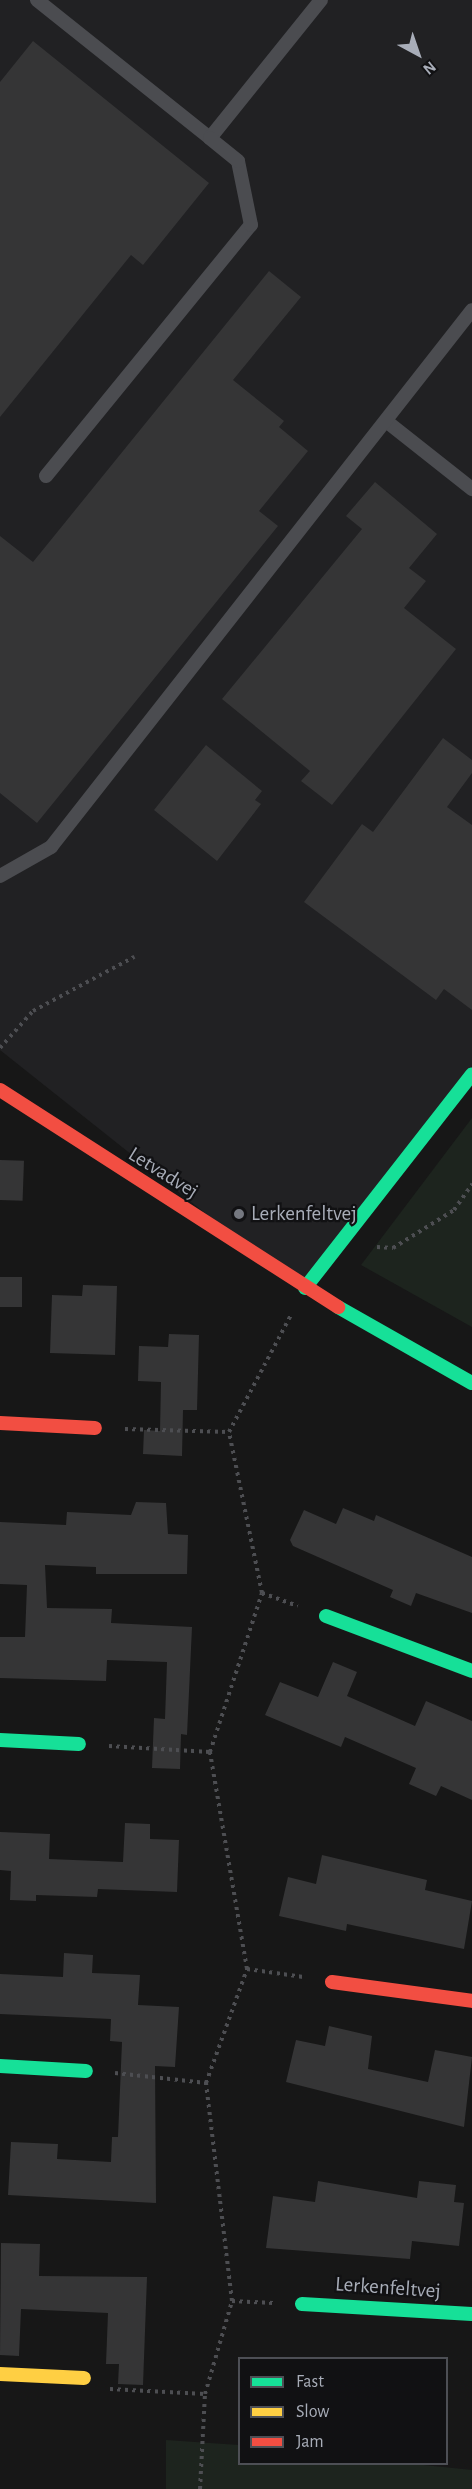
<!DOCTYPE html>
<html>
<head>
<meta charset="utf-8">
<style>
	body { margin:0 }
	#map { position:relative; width:472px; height:2489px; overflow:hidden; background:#171717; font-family:"Alegreya Sans",sans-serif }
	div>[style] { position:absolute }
	.built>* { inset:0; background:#212123 }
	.green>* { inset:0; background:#1d241e }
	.building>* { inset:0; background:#353536; transform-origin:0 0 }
	.path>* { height:4px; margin-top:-2px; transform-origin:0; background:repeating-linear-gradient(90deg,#4d4e52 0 3px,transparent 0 7.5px) }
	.lane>* { height:14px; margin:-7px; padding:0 7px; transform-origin:7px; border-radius:7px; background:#4b4c50 }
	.fast>* { height:14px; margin:-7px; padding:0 7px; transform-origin:7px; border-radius:7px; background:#16e098 }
	.slow>* { height:14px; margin:-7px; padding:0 7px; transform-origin:7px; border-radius:7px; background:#ffcf43 }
	.jam>* { height:14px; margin:-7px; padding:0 7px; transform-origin:7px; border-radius:7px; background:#f24e42 }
	.dots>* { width:16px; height:16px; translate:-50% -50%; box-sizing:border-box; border:3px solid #111113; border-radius:50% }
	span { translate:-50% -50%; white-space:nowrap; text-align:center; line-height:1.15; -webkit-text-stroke:4.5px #111113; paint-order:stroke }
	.street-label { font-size:21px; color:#a8adb8 }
	.poi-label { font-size:21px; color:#a8adb8 }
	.left { translate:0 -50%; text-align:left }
	.legend { position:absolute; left:238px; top:2357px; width:210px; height:108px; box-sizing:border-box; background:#111113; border:2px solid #4d4f55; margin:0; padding:8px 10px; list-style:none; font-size:18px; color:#a8adb8 }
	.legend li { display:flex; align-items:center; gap:12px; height:30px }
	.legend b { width:30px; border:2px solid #4d4f55 }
	.north { position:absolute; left:388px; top:24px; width:60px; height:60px; -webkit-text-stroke:4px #111113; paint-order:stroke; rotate:140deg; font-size:16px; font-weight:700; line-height:24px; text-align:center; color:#a8adb8 }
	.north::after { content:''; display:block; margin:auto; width:21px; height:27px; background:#a8adb8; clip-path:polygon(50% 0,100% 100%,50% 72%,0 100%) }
</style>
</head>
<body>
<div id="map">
	<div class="built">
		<div style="clip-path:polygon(0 0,472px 0,472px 1066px,302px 1290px,0 1050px)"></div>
	</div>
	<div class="green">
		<div style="clip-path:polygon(472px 1118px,472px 1327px,361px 1265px)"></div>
		<div style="clip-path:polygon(166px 2440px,239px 2445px,240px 2464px,414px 2464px,472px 2470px,472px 2489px,166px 2489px)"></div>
	</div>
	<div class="building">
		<div style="clip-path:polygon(33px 41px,209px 183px,143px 265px,131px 255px,0 417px,0 82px)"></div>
		<div style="clip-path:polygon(269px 271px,301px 297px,233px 380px,284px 421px,279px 427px,308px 451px,259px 511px,278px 526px,37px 823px,0 793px,0 536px,33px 562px)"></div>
		<div style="clip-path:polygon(375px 482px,437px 534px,409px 568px,426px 581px,404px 608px,456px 649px,332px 805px,301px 781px,310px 771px,222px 699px,362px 529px,346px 516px)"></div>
		<div style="clip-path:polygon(443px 738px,472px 760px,472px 773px,447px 807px,472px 825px,472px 1010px,444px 989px,436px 1000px,304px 902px,362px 824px,373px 832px)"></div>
		<div style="clip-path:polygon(206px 745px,262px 791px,255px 800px,261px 804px,217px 861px,154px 810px)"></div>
		<div style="left:0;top:1160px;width:24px;height:40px;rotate:2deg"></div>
		<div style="left:0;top:1277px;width:22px;height:30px"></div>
		<div style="clip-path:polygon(83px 1285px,117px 1286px,115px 1355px,50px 1353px,52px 1295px,82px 1296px)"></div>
		<div style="clip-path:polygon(169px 1334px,199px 1335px,197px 1410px,183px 1410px,182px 1456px,143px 1454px,144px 1430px,160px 1431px,161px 1382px,138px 1381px,139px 1346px,168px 1347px)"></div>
		<div style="clip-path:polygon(136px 1502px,166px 1503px,168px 1534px,188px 1535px,187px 1574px,96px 1574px,96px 1567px,45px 1565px,47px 1608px,112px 1609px,111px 1623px,192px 1627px,187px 1735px,181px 1734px,180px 1769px,152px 1768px,154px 1718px,165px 1719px,167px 1662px,107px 1660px,106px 1681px,0 1678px,0 1637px,25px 1637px,27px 1585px,0 1584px,0 1522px,66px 1525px,67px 1512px,131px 1515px)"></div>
		<div style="clip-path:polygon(343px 1508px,374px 1521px,376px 1515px,472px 1557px,472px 1613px,416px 1593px,411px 1606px,390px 1597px,393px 1590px,293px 1546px,290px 1540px,304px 1510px,336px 1524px)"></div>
		<div style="clip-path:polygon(333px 1662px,357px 1672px,347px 1696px,415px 1726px,426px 1701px,472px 1721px,472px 1800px,441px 1786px,436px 1796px,409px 1784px,416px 1768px,345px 1737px,341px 1747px,265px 1715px,280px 1682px,318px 1697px)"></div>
		<div style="clip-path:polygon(125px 1823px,150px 1824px,150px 1839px,179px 1840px,177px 1892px,98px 1889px,97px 1897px,36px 1895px,36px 1901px,10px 1900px,11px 1871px,0 1870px,0 1832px,50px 1834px,49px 1859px,123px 1862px)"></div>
		<div style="clip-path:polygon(322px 1855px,427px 1880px,425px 1890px,472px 1901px,464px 1949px,347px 1924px,346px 1931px,279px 1916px,288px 1877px,316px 1884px)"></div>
		<div style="clip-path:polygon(64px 1953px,93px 1955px,92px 1973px,140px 1975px,138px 2005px,179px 2007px,175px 2067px,155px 2066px,156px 2203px,8px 2195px,11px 2142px,58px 2144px,57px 2159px,111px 2162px,112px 2137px,118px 2137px,122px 2042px,110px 2041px,111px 2019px,0 2014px,0 1974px,63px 1977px)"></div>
		<div style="clip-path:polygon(329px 2026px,372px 2036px,368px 2069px,428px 2082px,435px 2050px,472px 2057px,464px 2127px,286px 2082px,296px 2040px,325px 2046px)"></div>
		<div style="clip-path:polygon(318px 2181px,417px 2198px,419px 2181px,456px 2185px,454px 2202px,464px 2203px,459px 2246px,412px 2241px,410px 2259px,266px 2248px,273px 2196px,315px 2202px)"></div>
		<div style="clip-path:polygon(1px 2243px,40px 2244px,39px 2276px,147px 2277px,143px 2385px,118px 2384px,119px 2364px,106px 2364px,108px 2313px,21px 2309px,19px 2356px,0 2355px)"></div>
	</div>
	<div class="path">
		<div style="left:0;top:1048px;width:50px;rotate:-48.3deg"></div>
		<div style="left:33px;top:1011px;width:115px;rotate:-28.1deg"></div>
		<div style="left:377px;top:1247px;width:16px;rotate:4deg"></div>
		<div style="left:393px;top:1248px;width:72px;rotate:-31.9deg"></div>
		<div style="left:454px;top:1210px;width:32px;rotate:-55deg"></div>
		<div style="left:125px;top:1429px;width:104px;rotate:1.7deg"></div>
		<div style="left:262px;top:1593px;width:38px;rotate:20deg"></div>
		<div style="left:109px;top:1746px;width:101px;rotate:3.4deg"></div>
		<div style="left:247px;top:1969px;width:57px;rotate:8.1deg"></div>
		<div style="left:115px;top:2073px;width:92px;rotate:6.3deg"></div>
		<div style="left:232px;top:2301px;width:41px;rotate:2.8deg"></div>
		<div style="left:110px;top:2389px;width:95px;rotate:3deg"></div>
		<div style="left:200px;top:2489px;width:95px;rotate:-87deg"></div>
		<div style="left:205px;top:2394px;width:97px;rotate:-73.8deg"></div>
		<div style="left:232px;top:2301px;width:220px;rotate:-96.8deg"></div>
		<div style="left:206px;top:2083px;width:121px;rotate:-70.2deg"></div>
		<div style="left:247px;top:1969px;width:220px;rotate:-99.7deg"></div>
		<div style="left:210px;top:1752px;width:167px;rotate:-71.9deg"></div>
		<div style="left:262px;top:1593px;width:164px;rotate:-101.6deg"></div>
		<div style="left:229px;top:1432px;width:132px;rotate:-62.1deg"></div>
	</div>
	<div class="lane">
		<div style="left:37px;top:0;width:221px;rotate:38.6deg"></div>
		<div style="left:210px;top:138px;width:177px;rotate:-51.2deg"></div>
		<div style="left:386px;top:421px;width:110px;rotate:38.3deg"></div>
		<div style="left:46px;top:476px;width:324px;rotate:-50.8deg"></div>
		<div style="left:251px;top:225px;width:65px;rotate:-101.5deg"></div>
		<div style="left:238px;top:161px;width:36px;rotate:-141deg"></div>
		<div style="left:0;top:876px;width:59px;rotate:-29.6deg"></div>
		<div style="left:51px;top:847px;width:682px;rotate:-51.9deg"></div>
	</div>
	<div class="fast">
		<div style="left:305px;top:1288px;width:271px;rotate:-52deg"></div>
		<div style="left:338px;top:1307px;width:154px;rotate:29.6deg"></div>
		<div style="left:326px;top:1616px;width:156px;rotate:20.6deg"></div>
		<div style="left:0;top:1740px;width:79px;rotate:2.9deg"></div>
		<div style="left:0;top:2066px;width:86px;rotate:3.3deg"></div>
		<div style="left:302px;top:2304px;width:170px;rotate:3.4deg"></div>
	</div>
	<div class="slow">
		<div style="left:0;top:2374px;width:84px;rotate:2.7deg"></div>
	</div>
	<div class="jam">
		<div style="left:0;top:1090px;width:402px;rotate:32.7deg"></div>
		<div style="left:0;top:1423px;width:95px;rotate:3deg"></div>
		<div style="left:332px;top:1982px;width:141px;rotate:7.7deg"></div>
	</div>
	<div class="dots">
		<div style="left:239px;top:1214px;background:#757880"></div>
	</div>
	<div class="street-label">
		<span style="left:163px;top:1173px;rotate:32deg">Letvadvej</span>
		<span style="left:388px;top:2288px;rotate:4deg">Lerkenfeltvej</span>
	</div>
	<div class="poi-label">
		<span class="left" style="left:251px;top:1214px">Lerkenfeltvej</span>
	</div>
	<ul class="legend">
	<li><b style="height:8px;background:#16e098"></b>Fast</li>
	<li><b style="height:8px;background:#ffcf43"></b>Slow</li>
	<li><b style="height:8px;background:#f24e42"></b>Jam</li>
	</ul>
	<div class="north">N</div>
</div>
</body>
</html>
